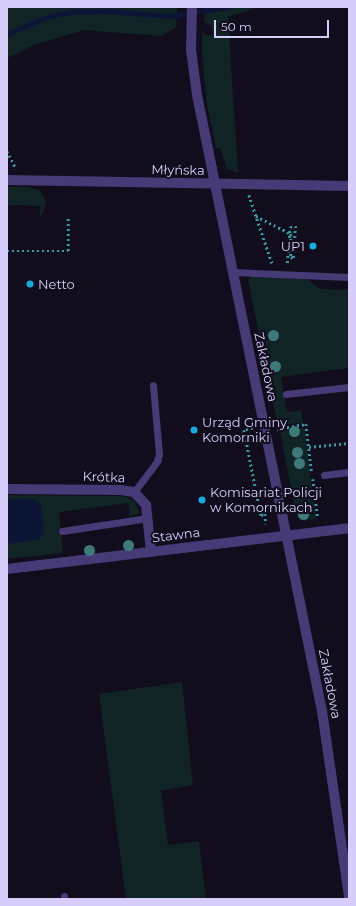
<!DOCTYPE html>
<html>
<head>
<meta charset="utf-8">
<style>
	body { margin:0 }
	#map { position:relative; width:356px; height:906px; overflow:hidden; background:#120d1c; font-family:Montserrat,sans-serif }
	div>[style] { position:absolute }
	.green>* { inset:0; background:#102325 }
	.water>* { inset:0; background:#0c1536 }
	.stream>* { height:4.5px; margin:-2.25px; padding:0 2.25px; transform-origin:2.25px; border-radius:2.25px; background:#0c1536 }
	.path>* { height:2.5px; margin-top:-1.25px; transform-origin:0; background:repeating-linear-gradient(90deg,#369aa5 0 2px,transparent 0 5px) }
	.service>* { height:7px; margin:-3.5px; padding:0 3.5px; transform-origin:3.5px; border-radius:3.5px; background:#473b77 }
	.minor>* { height:10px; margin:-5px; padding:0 5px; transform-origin:5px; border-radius:5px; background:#473b77 }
	.trees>* { width:11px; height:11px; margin:-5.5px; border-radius:50%; background:#3c7a7b }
	.dots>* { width:11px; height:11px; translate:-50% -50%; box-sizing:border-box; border:2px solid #120d1c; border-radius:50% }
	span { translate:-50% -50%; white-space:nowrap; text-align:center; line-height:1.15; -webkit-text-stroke:4px #120d1c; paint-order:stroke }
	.street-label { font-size:13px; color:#d8ccfb }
	.poi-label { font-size:13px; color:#d8ccfb }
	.right { translate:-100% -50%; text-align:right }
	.left { translate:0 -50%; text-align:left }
	.frame { position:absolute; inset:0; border:8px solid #d8ccfb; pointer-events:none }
	.scale { position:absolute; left:214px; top:20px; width:115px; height:18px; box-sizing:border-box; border:2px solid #d8ccfb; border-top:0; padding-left:5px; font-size:12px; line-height:14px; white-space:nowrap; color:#d8ccfb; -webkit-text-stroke:3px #120d1c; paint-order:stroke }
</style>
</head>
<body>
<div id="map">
	<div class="green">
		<div style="clip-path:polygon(7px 7px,177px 7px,176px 28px,161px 36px,84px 30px,34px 45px,7px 58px)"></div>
		<div style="clip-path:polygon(205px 7px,259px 7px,228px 17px,238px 173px,227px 169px,220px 148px,216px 148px,207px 105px,202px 55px,202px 32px,206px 35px,213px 35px,213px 33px,211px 26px,204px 22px)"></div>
		<div style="clip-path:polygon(7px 187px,29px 187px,40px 191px,46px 201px,43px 213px,40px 216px,40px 206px,7px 205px)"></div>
		<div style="clip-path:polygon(251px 276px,304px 277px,320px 289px,349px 290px,349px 368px,281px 377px,287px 412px,301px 410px,303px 422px,278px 426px,248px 280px)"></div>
		<div style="clip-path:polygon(304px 428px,316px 519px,303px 521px,296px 514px,280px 431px)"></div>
		<div style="clip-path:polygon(7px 495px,122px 496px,134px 500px,140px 513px,130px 516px,128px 503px,59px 512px,63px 553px,7px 559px)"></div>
		<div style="clip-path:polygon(182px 682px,193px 785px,161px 791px,168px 845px,199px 841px,206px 899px,126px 899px,99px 694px)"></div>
	</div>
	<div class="water">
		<div style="clip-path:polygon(7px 499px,33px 499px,41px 505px,44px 533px,40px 539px,7px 544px)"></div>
	</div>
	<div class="stream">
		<div style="left:7px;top:34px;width:43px;rotate:-23deg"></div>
		<div style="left:47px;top:17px;width:25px;rotate:-12deg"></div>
		<div style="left:71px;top:12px;width:34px;rotate:-2deg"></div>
		<div style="left:105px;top:11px;width:65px;rotate:4.4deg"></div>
		<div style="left:170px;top:16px;width:59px;rotate:-8.8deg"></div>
	</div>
	<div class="path">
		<div style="left:7px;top:151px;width:20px;rotate:63deg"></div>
		<div style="left:249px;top:195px;width:72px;rotate:71.3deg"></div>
		<div style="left:256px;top:216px;width:39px;rotate:27deg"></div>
		<div style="left:291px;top:234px;width:23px;rotate:90deg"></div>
		<div style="left:291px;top:257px;width:2px;rotate:27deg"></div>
		<div style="left:293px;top:258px;width:31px;rotate:-86deg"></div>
		<div style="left:7px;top:251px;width:61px"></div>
		<div style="left:68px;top:251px;width:34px;rotate:-90deg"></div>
		<div style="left:287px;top:263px;width:36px;rotate:-85deg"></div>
		<div style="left:290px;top:227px;width:7px"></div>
		<div style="left:253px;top:428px;width:9px;rotate:167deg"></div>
		<div style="left:244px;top:430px;width:87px;rotate:78.7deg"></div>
		<div style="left:261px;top:515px;width:4px;rotate:-14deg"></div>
		<div style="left:265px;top:514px;width:10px;rotate:84deg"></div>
		<div style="left:277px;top:429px;width:29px;rotate:-10deg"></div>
		<div style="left:306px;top:424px;width:50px;rotate:83.2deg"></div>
		<div style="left:309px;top:447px;width:40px;rotate:-5.7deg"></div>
		<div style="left:313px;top:479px;width:40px;rotate:82.9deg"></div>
	</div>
	<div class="service">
		<div style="left:233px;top:272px;width:116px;rotate:2.5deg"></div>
		<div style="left:286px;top:394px;width:63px;rotate:-6.3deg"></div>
		<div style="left:324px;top:475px;width:25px;rotate:-7deg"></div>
		<div style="left:134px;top:492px;width:39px;rotate:-53deg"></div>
		<div style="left:157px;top:461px;width:7px;rotate:-74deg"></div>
		<div style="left:159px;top:454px;width:69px;rotate:-95deg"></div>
		<div style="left:62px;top:531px;width:87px;rotate:-8.6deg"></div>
		<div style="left:64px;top:896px;width:3px;rotate:90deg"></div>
	</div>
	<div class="minor">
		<div style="left:192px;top:7px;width:43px;rotate:91.3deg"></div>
		<div style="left:191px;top:50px;width:45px;rotate:82.4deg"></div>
		<div style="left:197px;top:95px;width:629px;rotate:78.53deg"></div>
		<div style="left:322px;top:711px;width:188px;rotate:81.7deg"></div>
		<div style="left:7px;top:180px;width:342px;rotate:1deg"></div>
		<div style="left:7px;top:489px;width:113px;rotate:0.5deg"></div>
		<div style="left:120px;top:490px;width:14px;rotate:8deg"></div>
		<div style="left:134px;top:492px;width:18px;rotate:47deg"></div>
		<div style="left:146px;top:505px;width:47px;rotate:83.9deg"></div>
		<div style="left:7px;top:569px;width:344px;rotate:-6.8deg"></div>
	</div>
	<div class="trees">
		<div style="left:273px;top:335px"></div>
		<div style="left:275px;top:366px"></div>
		<div style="left:294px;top:431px"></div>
		<div style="left:297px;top:452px"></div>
		<div style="left:299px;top:463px"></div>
		<div style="left:303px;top:514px"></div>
		<div style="left:128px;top:545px"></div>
		<div style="left:89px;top:550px"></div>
	</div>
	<div class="dots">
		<div style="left:313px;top:246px;background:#12ace1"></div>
		<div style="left:30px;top:284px;background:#12ace1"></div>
		<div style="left:194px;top:430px;background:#12ace1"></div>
		<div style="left:202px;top:500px;background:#12ace1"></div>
	</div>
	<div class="street-label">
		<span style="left:178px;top:170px;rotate:1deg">Młyńska</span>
		<span style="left:266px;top:367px;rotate:78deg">Zakładowa</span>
		<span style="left:104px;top:477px;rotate:2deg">Krótka</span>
		<span style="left:176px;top:535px;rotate:-7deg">Stawna</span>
		<span style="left:330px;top:684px;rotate:79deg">Zakładowa</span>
	</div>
	<div class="poi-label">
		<span class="right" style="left:305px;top:246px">UP1</span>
		<span class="left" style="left:38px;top:284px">Netto</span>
		<span class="left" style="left:202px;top:430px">Urząd Gminy<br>Komorniki</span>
		<span class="left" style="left:210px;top:500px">Komisariat Policji<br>w Komornikach</span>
	</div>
	<div class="frame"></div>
	<div class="scale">50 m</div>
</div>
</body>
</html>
